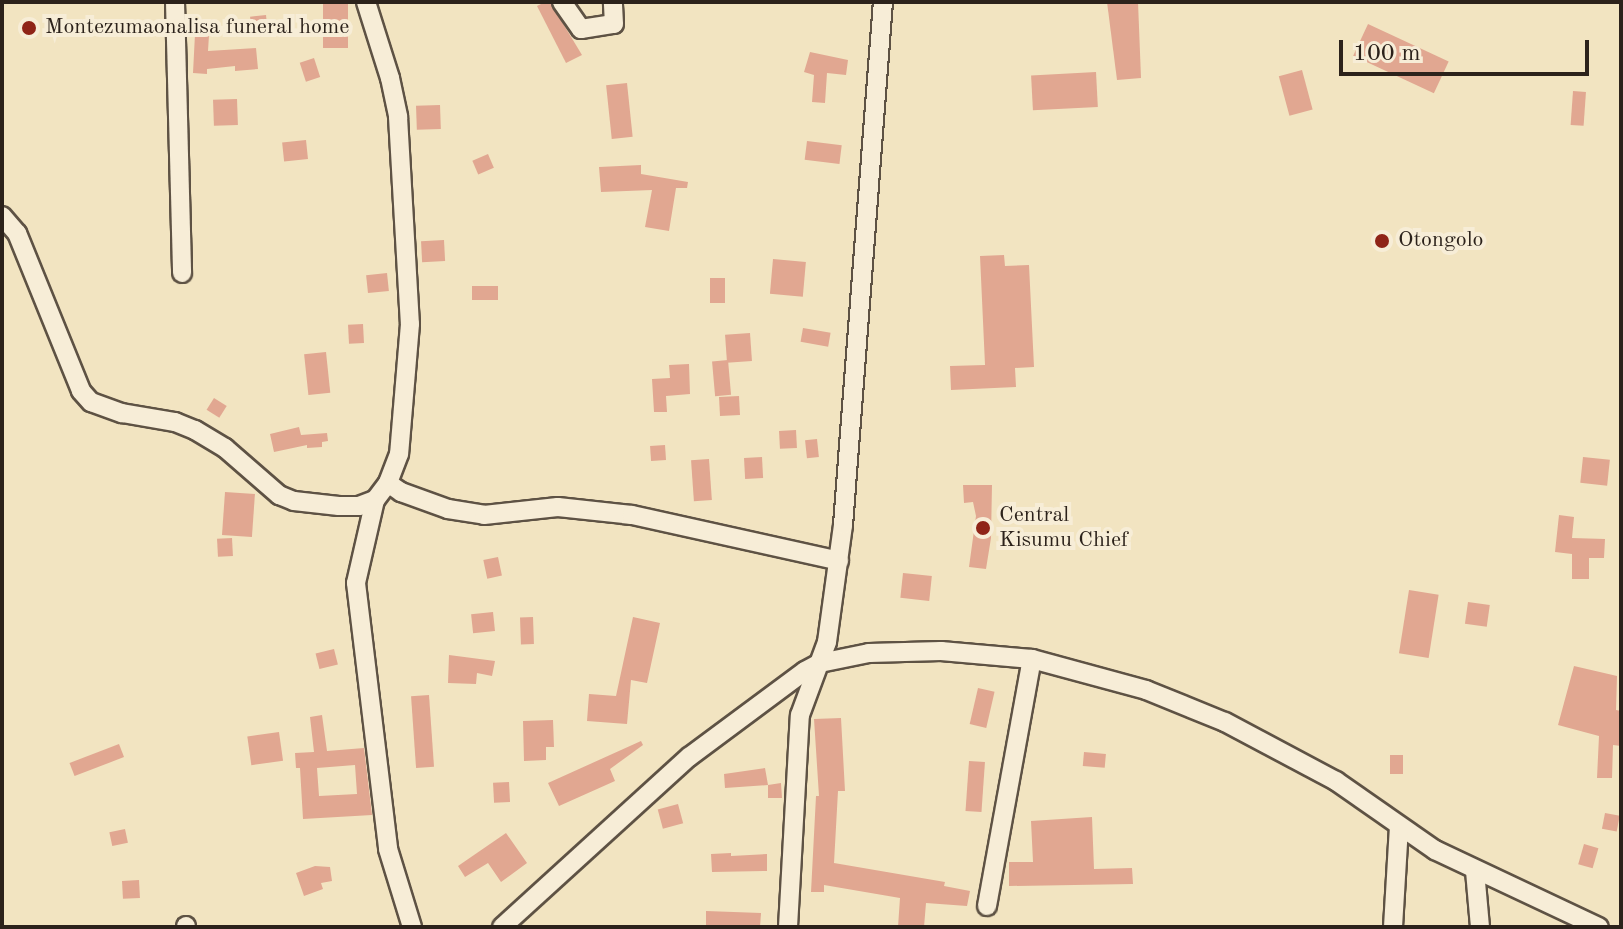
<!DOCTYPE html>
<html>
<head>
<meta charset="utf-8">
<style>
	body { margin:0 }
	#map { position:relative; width:1623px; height:929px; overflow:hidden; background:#f2e4c1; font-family:"Old Standard TT",serif }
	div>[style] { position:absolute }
	.building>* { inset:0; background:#e1a791; transform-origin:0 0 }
	.roads { filter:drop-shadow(2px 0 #5e5244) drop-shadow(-2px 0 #5e5244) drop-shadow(0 2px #5e5244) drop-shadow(0 -2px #5e5244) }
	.minor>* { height:18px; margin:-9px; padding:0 9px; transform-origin:9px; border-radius:9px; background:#f7edd7 }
	.dots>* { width:22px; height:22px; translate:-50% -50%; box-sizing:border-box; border:4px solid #f7edd7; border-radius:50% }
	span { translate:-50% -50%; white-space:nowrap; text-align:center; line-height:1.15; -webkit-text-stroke:8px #f7edd7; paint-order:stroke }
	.poi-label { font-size:22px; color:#2c221b }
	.left { translate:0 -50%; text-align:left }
	.frame { position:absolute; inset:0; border:4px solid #2c221b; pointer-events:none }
	.scale { position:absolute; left:1339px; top:40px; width:250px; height:36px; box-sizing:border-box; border:4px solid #2c221b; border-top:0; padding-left:10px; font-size:24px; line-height:28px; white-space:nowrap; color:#2c221b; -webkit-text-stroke:6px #f7edd7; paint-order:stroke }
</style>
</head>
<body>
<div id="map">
	<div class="building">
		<div style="left:323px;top:2px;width:25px;height:46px"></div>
		<div style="clip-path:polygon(545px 2px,550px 2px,582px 55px,566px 63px,537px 6px)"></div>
		<div style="clip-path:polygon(1107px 2px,1138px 2px,1141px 78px,1117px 80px)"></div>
		<div style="left:266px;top:15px;width:20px;height:16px;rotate:84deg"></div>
		<div style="left:1368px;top:24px;width:89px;height:35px;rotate:25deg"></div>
		<div style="clip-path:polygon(195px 34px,209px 35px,208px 51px,256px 48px,258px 69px,235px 71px,235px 66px,207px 69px,207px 74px,193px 73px)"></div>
		<div style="clip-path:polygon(810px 52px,848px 60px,846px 75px,827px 73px,825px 103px,812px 102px,814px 75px,804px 72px)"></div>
		<div style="left:314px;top:58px;width:20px;height:15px;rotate:72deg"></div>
		<div style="left:1302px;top:70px;width:41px;height:24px;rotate:75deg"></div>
		<div style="left:1096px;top:72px;width:35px;height:65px;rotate:87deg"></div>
		<div style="left:627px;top:83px;width:54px;height:21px;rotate:84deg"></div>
		<div style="left:1573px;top:91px;width:13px;height:34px;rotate:4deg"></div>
		<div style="left:237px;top:99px;width:26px;height:24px;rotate:88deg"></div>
		<div style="left:440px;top:105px;width:24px;height:24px;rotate:88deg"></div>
		<div style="left:306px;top:140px;width:19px;height:24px;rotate:84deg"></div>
		<div style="left:807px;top:141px;width:35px;height:19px;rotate:7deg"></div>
		<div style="left:488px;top:154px;width:15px;height:17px;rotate:67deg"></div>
		<div style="clip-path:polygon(641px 165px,641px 174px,688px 182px,687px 188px,676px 188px,669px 231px,645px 227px,652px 190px,601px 192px,599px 167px)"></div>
		<div style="left:444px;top:240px;width:21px;height:23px;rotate:87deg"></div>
		<div style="clip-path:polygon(1004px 255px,1005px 266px,1029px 265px,1034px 367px,1015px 368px,1016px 387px,951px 390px,950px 366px,985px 365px,980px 256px)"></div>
		<div style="left:773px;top:259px;width:33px;height:35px;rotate:5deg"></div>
		<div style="left:387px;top:273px;width:18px;height:21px;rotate:84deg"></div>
		<div style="left:710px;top:278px;width:15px;height:25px"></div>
		<div style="left:498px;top:286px;width:14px;height:26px;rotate:90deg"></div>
		<div style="left:363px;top:324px;width:19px;height:15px;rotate:87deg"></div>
		<div style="left:803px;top:328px;width:28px;height:14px;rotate:10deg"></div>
		<div style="left:750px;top:333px;width:28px;height:25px;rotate:86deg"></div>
		<div style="left:326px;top:352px;width:41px;height:22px;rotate:84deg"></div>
		<div style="left:728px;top:360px;width:35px;height:16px;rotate:85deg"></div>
		<div style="clip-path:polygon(689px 364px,690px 394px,666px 396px,667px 412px,654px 412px,652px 379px,670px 378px,669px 365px)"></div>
		<div style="left:739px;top:396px;width:19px;height:20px;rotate:87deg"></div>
		<div style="left:214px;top:398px;width:15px;height:14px;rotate:32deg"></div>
		<div style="clip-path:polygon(299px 427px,301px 435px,327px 433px,328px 441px,322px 442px,322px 447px,307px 448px,307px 445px,274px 452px,270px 434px)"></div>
		<div style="left:796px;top:430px;width:18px;height:17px;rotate:87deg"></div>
		<div style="left:817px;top:439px;width:18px;height:12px;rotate:84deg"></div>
		<div style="left:665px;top:445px;width:15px;height:15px;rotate:86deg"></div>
		<div style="left:762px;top:457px;width:21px;height:18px;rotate:87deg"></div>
		<div style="left:1583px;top:457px;width:27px;height:26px;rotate:6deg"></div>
		<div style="left:709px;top:459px;width:41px;height:18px;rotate:86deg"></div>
		<div style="clip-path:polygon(963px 485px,992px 485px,991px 538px,986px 569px,969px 567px,976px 516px,973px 502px,964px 503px)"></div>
		<div style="left:225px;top:492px;width:30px;height:43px;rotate:4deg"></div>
		<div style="clip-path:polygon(1559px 515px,1574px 517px,1572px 538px,1605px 539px,1604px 558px,1589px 558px,1589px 579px,1572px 579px,1572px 554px,1555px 552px)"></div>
		<div style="left:232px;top:538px;width:18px;height:15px;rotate:87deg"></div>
		<div style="left:498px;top:557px;width:19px;height:15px;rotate:78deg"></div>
		<div style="left:903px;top:573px;width:29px;height:25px;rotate:6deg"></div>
		<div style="left:1409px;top:590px;width:30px;height:64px;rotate:9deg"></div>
		<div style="left:1468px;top:602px;width:22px;height:22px;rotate:8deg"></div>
		<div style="left:493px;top:612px;width:19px;height:22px;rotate:84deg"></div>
		<div style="left:533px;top:617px;width:27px;height:13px;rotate:88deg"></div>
		<div style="clip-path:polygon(633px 617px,660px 623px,647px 683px,631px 680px,627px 724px,587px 721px,589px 694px,616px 696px)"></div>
		<div style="left:334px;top:649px;width:16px;height:19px;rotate:76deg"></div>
		<div style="clip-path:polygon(449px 655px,495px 661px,492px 676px,477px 673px,476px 684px,448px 683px)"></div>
		<div style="clip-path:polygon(1574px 666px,1617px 676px,1616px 710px,1621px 711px,1621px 746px,1613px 745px,1612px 778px,1597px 778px,1599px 736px,1558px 725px)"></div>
		<div style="left:978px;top:688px;width:17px;height:37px;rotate:13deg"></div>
		<div style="left:429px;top:695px;width:72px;height:18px;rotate:86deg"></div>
		<div style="clip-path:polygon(evenodd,322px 715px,327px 751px,364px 748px,372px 815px,303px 819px,300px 768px,296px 768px,295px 753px,314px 752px,310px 717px,322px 715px,355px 765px,357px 794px,319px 796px,317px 768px,355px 765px)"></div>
		<div style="clip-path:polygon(841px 718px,845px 791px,838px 791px,834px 863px,945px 882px,944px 886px,970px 891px,967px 906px,926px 903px,924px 927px,898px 927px,900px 898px,824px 885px,824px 892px,811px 892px,816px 796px,819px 796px,814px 719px)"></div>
		<div style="clip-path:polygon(553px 720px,554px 747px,546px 747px,546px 760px,524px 761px,523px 721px)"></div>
		<div style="left:279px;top:732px;width:29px;height:32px;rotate:82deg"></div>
		<div style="clip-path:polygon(641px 741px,643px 745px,610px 769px,615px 781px,559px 806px,548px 783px)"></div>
		<div style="left:119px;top:744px;width:14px;height:53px;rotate:69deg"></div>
		<div style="left:1084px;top:752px;width:22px;height:14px;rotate:5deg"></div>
		<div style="left:1390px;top:755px;width:13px;height:19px"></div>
		<div style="left:969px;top:761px;width:16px;height:50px;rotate:4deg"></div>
		<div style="clip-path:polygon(765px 768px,768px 785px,781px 783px,782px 798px,768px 798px,768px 785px,725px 788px,724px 774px)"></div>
		<div style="left:509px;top:782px;width:20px;height:16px;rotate:87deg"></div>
		<div style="left:678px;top:804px;width:20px;height:21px;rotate:75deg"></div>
		<div style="left:1605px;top:813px;width:15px;height:16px;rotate:11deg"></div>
		<div style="clip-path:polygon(1092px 817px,1094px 869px,1132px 868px,1133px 884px,1009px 886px,1009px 862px,1033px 862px,1031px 821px)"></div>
		<div style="left:125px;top:829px;width:14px;height:16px;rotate:78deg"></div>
		<div style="clip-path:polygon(506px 833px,527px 863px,501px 882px,488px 863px,465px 877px,458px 866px)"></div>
		<div style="left:1584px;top:844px;width:15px;height:21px;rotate:16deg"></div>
		<div style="clip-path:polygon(731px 853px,731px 856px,767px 854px,767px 871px,712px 872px,711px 854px)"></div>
		<div style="clip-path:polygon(315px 866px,330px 867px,332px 881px,321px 883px,323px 889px,304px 896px,296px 873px)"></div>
		<div style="left:139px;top:880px;width:18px;height:17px;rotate:87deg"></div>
		<div style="clip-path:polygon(706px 911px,761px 913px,760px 927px,706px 927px)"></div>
	</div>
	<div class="roads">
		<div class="minor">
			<div style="left:175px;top:2px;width:271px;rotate:88.5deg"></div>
			<div style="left:366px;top:2px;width:80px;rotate:72.5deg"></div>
			<div style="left:390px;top:78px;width:40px;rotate:78deg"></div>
			<div style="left:398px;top:117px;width:207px;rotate:86.7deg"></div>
			<div style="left:410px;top:324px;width:130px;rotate:94.8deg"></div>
			<div style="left:399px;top:454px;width:31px;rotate:111deg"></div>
			<div style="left:388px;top:483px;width:21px;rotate:127deg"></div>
			<div style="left:375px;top:500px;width:85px;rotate:102.9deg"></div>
			<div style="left:356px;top:583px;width:268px;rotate:83.1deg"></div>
			<div style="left:388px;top:849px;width:82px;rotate:72.9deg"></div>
			<div style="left:562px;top:2px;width:33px;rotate:55deg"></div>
			<div style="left:581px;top:29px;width:33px;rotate:-9deg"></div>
			<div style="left:614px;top:24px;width:22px;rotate:-93deg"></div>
			<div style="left:2px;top:216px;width:23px;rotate:49deg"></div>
			<div style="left:17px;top:233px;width:170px;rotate:67.9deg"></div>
			<div style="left:81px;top:391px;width:15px;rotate:48deg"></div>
			<div style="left:91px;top:402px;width:33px;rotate:20deg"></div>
			<div style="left:122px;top:413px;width:54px;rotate:9.6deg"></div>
			<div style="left:175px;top:422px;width:22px;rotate:22deg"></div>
			<div style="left:195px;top:430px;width:35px;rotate:31deg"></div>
			<div style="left:225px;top:448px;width:72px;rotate:41deg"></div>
			<div style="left:279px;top:495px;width:16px;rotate:22deg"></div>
			<div style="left:294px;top:501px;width:45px;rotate:6.3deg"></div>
			<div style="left:339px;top:506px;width:20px"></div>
			<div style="left:359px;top:506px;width:17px;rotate:-21deg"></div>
			<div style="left:388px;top:483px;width:16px;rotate:35deg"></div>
			<div style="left:401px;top:492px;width:50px;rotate:19.9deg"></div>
			<div style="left:448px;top:509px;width:36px;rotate:9deg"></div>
			<div style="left:484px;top:515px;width:74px;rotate:-6.2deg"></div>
			<div style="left:558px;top:507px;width:74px;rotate:6.2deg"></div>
			<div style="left:632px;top:515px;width:212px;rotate:12.5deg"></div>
			<div style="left:1475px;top:871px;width:56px;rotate:84.9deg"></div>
			<div style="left:987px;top:906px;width:251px;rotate:-79.7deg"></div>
			<div style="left:186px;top:926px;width:1px;rotate:90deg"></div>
			<div style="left:502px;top:927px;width:253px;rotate:-42.3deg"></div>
			<div style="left:689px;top:757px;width:144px;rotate:-36.6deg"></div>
			<div style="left:805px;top:671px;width:17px;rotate:-28deg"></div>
			<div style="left:820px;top:663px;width:50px;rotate:-11.5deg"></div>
			<div style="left:869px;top:653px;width:72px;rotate:-1.6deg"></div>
			<div style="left:941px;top:651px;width:91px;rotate:5deg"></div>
			<div style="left:1032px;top:659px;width:118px;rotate:15.2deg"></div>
			<div style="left:1146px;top:690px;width:85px;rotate:22.1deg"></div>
			<div style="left:1225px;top:722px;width:126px;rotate:28deg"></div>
			<div style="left:1336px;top:781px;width:121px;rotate:34.9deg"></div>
			<div style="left:1435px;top:850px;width:181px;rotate:25.2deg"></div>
			<div style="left:788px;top:927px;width:212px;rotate:-86.8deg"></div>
			<div style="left:800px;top:715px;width:78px;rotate:-69.7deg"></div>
			<div style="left:827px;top:642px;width:118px;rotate:-82.2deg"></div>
			<div style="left:843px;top:525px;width:525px;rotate:-85.63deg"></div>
			<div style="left:1393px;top:927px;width:100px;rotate:-86.6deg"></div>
		</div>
	</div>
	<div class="dots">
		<div style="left:29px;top:28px;background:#8f2418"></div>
		<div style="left:1382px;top:241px;background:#8f2418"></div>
		<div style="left:983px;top:528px;background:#8f2418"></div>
	</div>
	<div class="poi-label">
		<span class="left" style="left:45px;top:28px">Montezumaonalisa funeral home</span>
		<span class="left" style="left:1398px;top:241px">Otongolo</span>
		<span class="left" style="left:999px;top:528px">Central<br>Kisumu Chief</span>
	</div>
	<div class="frame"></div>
	<div class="scale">100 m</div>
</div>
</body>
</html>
